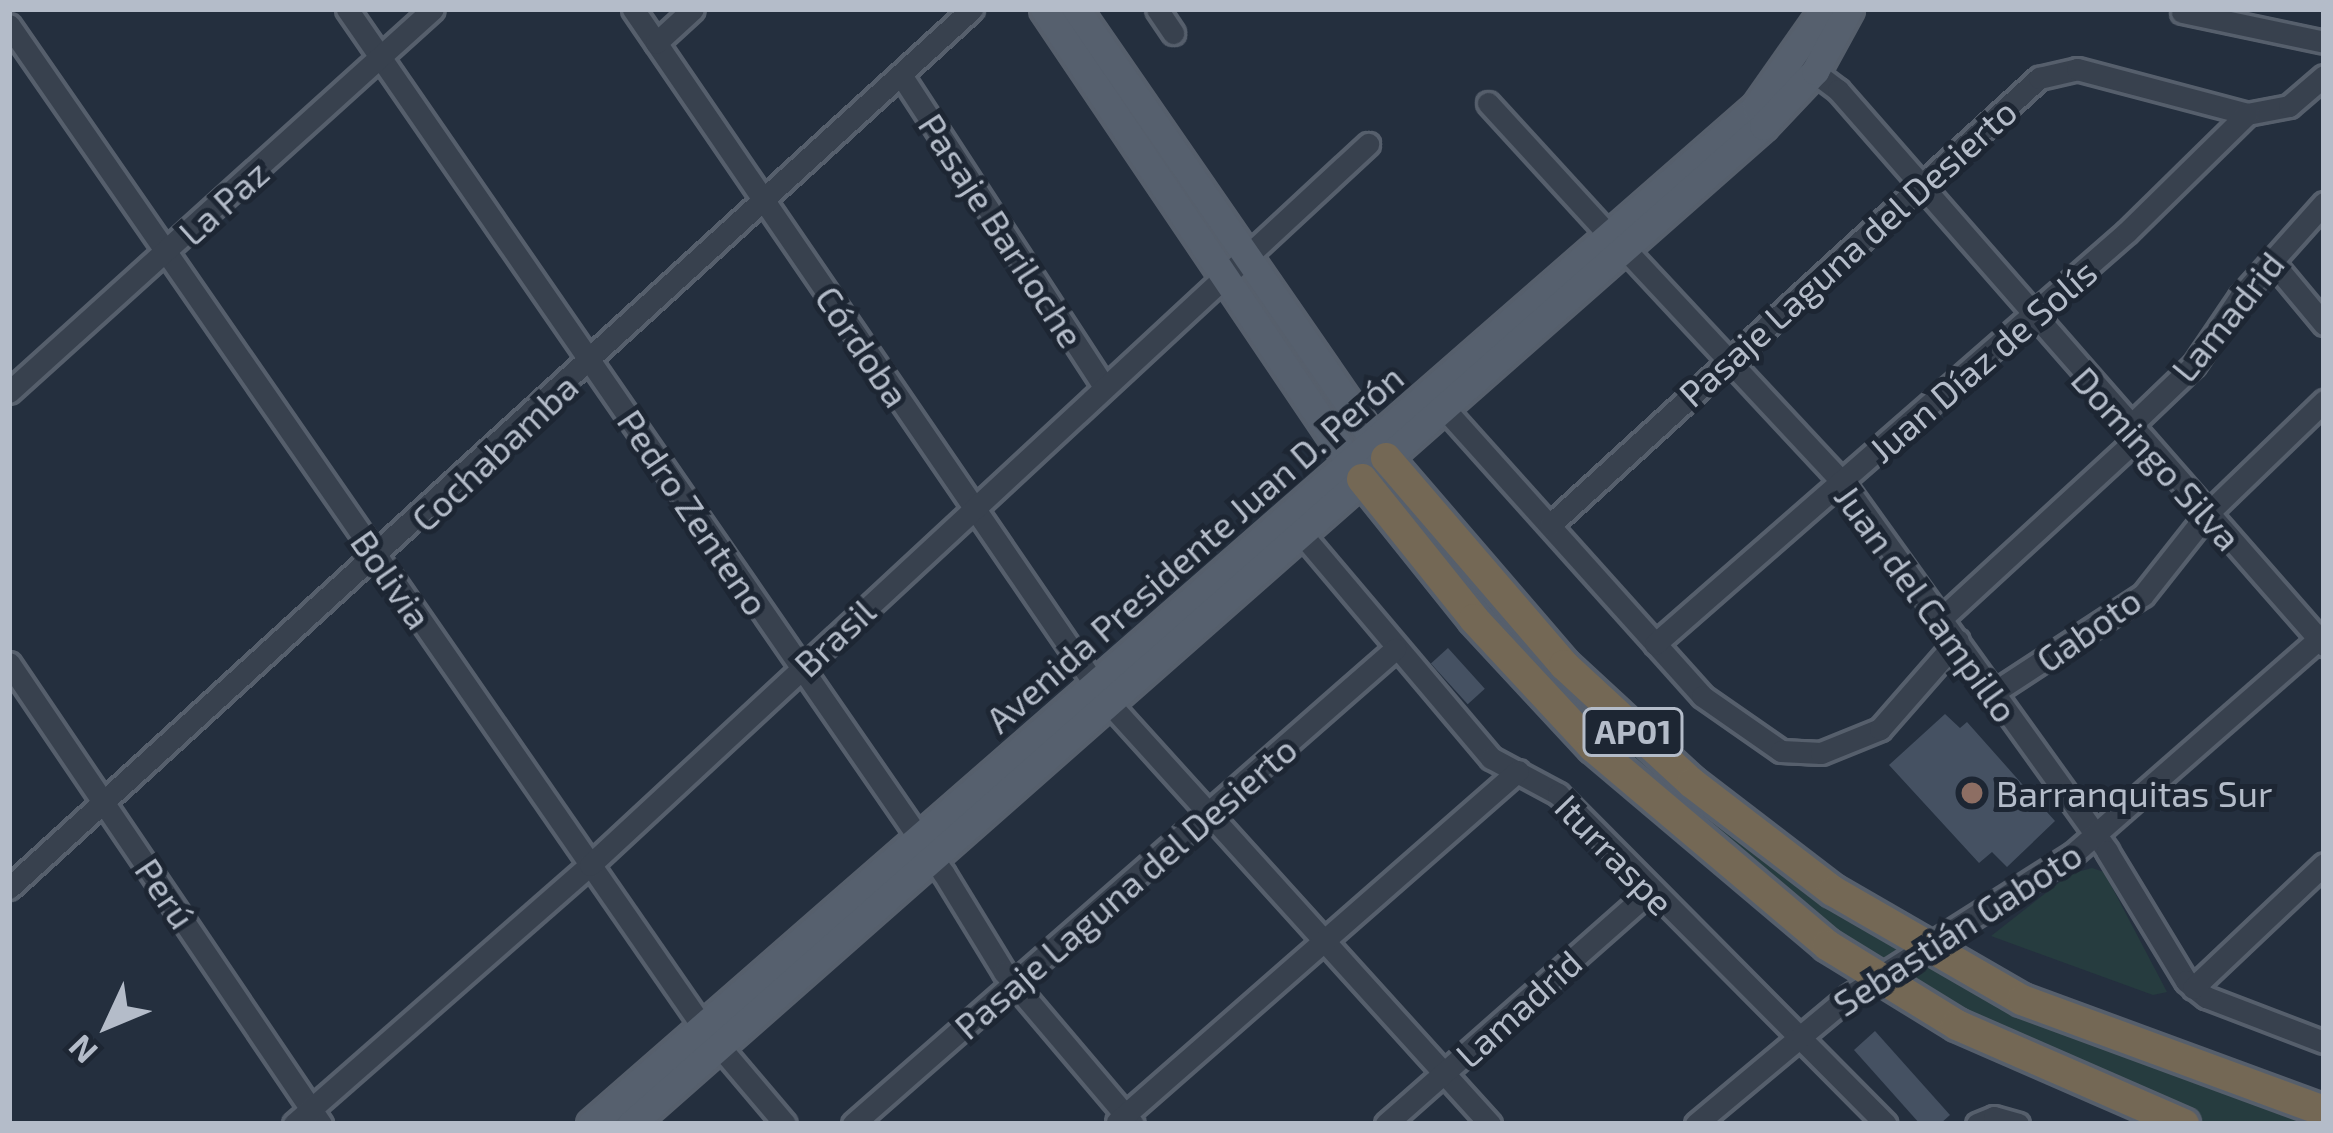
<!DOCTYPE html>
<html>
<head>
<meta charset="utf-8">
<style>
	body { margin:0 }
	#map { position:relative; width:2333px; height:1133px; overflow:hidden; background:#242f3e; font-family:"Exo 2",sans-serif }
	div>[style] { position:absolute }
	.green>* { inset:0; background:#263c3f }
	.building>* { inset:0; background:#455162; transform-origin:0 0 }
	.roads { filter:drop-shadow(3px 0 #565f6c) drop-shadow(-3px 0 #565f6c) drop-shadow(0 3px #565f6c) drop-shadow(0 -3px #565f6c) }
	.minor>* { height:21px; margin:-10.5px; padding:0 10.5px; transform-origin:10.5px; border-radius:10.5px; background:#38414e }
	.major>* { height:27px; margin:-13.5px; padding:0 13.5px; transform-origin:13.5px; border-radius:13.5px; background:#56606e }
	.highway>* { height:30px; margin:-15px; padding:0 15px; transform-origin:15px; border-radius:15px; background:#746855 }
	.dots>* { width:33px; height:33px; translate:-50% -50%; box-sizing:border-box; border:6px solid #1d2633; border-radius:50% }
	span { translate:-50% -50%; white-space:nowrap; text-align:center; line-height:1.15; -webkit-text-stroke:10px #1d2633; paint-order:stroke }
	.shield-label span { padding:3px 9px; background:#1d2633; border:3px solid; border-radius:9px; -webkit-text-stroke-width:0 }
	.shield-label { font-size:33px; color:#b4bcc9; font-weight:700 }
	.street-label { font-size:36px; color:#b4bcc9 }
	.poi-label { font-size:36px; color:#b4bcc9 }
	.left { translate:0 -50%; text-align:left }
	.frame { position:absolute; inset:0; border:12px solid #b4bcc9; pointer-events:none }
	.north { position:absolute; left:48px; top:965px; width:120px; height:120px; -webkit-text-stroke:9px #1d2633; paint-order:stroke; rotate:226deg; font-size:33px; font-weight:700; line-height:48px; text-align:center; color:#b4bcc9 }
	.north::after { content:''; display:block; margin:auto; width:42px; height:54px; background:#b4bcc9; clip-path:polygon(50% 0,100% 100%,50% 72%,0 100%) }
</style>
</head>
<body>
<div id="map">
	<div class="green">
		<div style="clip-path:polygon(1386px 458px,1564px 665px,1883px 926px,2324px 1124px,2184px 1124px,1957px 1025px,1667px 816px,1377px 501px)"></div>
		<div style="clip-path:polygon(2092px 868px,2104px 872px,2167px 992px,2153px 995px,1991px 936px,2070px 874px)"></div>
	</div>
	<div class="building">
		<div style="left:1448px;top:648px;width:55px;height:23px;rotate:48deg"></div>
		<div style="clip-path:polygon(1945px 714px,1960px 728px,1967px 722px,2055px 821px,2007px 867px,1992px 852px,1979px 863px,1889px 765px)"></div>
		<div style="clip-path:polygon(1875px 1031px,1950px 1115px,1940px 1124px,1920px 1124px,1854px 1050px)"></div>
	</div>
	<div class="roads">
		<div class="minor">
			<div style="left:347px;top:9px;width:1051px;rotate:55.39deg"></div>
			<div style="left:944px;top:874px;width:115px;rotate:58.5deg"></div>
			<div style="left:1004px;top:972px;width:199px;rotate:49.7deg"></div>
			<div style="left:633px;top:9px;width:817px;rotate:55.63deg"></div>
			<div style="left:1157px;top:9px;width:29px;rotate:56deg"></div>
			<div style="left:2182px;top:12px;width:145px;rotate:11.9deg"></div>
			<div style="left:9px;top:25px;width:1217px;rotate:55.3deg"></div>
			<div style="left:702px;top:1026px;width:128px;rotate:49.7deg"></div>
			<div style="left:656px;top:43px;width:50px;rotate:-42.6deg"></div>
			<div style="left:1802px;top:63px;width:45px;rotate:36.9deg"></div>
			<div style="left:1838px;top:90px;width:738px;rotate:48.79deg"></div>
			<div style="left:901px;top:75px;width:370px;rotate:56.9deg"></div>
			<div style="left:1488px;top:103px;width:176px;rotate:47.5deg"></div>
			<div style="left:1623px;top:247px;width:323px;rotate:47deg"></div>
			<div style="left:1843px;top:483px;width:453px;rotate:54.3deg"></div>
			<div style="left:2107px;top:851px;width:152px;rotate:58.7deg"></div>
			<div style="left:2186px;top:981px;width:26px;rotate:39deg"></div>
			<div style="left:2206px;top:997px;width:126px;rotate:20.9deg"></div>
			<div style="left:2274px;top:264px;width:78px;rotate:50.2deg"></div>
			<div style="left:9px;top:392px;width:571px;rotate:-42.09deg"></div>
			<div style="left:1442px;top:406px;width:389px;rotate:48.1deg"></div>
			<div style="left:1702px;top:696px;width:96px;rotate:34.8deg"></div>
			<div style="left:1781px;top:751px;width:40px;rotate:2.9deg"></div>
			<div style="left:1821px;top:753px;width:64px;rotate:-22.1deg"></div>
			<div style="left:1880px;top:729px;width:118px;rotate:-48.8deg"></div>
			<div style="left:2128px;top:428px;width:91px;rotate:-43.7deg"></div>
			<div style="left:2194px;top:365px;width:82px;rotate:-55.9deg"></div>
			<div style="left:2240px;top:297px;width:126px;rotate:-48.2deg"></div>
			<div style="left:1550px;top:525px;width:663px;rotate:-42.43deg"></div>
			<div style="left:2039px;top:78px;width:39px;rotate:-13deg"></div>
			<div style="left:2077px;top:69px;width:176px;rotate:14.8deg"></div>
			<div style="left:2247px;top:114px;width:43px;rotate:-10.8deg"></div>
			<div style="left:2289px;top:106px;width:46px;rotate:-40.6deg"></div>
			<div style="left:1300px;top:532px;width:296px;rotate:49.8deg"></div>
			<div style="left:1491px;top:758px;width:76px;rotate:28.2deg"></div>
			<div style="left:1558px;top:794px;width:465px;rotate:45.2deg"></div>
			<div style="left:1943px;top:617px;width:265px;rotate:-42.6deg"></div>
			<div style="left:1655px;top:644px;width:627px;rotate:-41.12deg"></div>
			<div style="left:2127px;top:232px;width:168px;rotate:-44.5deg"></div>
			<div style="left:9px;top:663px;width:557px;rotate:55.91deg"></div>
			<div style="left:1993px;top:693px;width:179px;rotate:-33.2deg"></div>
			<div style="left:2143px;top:595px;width:103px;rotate:-51.7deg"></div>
			<div style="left:2207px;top:514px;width:163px;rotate:-44deg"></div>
			<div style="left:1107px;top:701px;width:571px;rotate:47.84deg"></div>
			<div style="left:9px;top:888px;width:1304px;rotate:-42.39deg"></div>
			<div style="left:2193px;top:988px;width:180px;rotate:-43.4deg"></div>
			<div style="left:1117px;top:1122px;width:533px;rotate:-41.2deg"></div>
			<div style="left:294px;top:1124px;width:393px;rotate:-41.2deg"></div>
			<div style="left:590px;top:865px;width:1061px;rotate:-42.82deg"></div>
			<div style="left:853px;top:1124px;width:721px;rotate:-41.23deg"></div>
			<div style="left:1386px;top:1124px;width:352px;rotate:-41.4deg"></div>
			<div style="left:1696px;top:1124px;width:199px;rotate:-39.9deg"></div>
			<div style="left:1849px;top:996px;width:265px;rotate:-32.4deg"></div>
			<div style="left:2073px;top:854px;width:334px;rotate:-41.2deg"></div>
			<div style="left:1977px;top:1124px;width:18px;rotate:-22deg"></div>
			<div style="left:1994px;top:1117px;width:25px;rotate:16deg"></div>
		</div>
		<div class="major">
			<div style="left:1044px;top:9px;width:563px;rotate:56deg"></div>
			<div style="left:1076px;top:9px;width:542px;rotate:55.37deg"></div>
			<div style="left:591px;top:1124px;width:1546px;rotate:-41.12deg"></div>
			<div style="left:1756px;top:107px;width:120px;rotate:-54.9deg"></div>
			<div style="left:631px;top:1124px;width:1509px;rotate:-41.4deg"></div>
			<div style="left:1763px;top:126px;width:76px;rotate:-46.6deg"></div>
			<div style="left:1815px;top:71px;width:71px;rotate:-61.3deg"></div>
		</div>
		<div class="highway">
			<div style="left:1386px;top:458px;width:273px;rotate:49.3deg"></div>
			<div style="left:1564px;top:665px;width:174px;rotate:42.7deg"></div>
			<div style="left:1692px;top:783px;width:178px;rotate:37.5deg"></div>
			<div style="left:1833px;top:891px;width:218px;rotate:30deg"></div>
			<div style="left:2022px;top:1000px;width:322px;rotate:20.2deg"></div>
			<div style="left:1362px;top:479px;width:179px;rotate:51.3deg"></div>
			<div style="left:1474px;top:619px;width:175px;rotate:47.1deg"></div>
			<div style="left:1593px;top:747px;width:307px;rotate:40.2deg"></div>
			<div style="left:1827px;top:945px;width:153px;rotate:31.6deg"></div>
			<div style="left:1957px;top:1025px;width:248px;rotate:23.6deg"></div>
		</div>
	</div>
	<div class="dots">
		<div style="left:1972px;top:793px;background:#8d6e63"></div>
	</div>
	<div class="shield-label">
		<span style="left:1633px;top:732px">AP01</span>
	</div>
	<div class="street-label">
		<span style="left:223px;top:202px;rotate:-42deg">La Paz</span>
		<span style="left:1002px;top:230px;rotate:57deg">Pasaje Bariloche</span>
		<span style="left:1847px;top:252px;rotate:-42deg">Pasaje Laguna del Desierto</span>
		<span style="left:2227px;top:316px;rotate:-51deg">Lamadrid</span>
		<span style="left:863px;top:346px;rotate:56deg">Córdoba</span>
		<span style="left:1982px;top:360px;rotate:-41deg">Juan Díaz de Solís</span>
		<span style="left:494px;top:452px;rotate:-43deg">Cochabamba</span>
		<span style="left:2157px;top:458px;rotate:48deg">Domingo Silva</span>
		<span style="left:694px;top:512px;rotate:56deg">Pedro Zenteno</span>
		<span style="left:1194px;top:548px;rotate:-41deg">Avenida Presidente Juan D. Perón</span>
		<span style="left:392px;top:579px;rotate:55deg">Bolivia</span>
		<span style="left:1927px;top:603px;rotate:54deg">Juan del Campillo</span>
		<span style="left:2088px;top:629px;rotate:-35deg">Gaboto</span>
		<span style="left:834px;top:637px;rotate:-43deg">Brasil</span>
		<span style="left:1615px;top:854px;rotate:46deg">Iturraspe</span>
		<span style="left:1125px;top:887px;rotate:-41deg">Pasaje Laguna del Desierto</span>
		<span style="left:166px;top:893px;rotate:56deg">Perú</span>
		<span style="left:1957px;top:928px;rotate:-33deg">Sebastián Gaboto</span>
		<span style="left:1518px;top:1008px;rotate:-42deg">Lamadrid</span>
	</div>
	<div class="poi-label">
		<span class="left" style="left:1996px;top:793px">Barranquitas Sur</span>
	</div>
	<div class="frame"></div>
	<div class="north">N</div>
</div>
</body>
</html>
